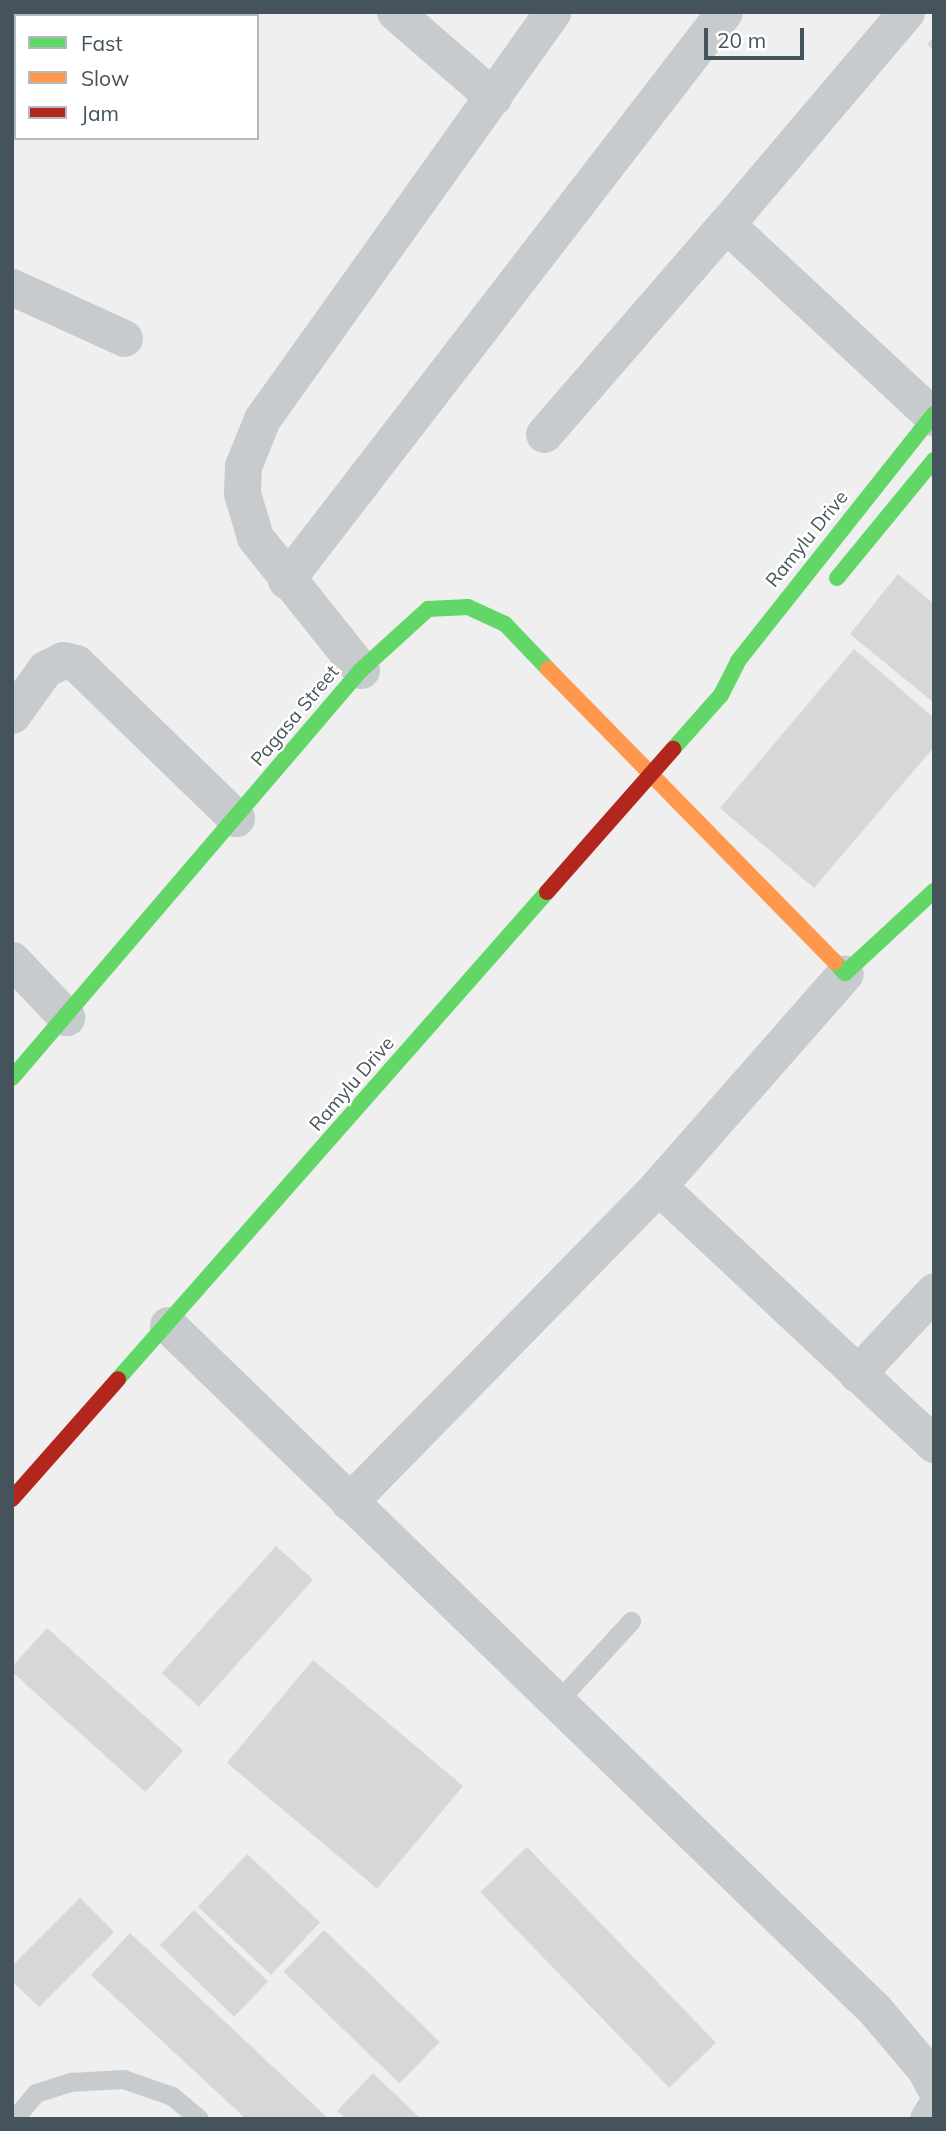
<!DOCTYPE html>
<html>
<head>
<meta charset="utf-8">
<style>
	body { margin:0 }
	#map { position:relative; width:946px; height:2131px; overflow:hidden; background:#f0efef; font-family:Mulish,sans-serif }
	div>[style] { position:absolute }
	.building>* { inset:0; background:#d6d7d8; transform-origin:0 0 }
	.lane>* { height:19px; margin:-9.5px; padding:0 9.5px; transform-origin:9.5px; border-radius:9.5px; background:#c8cbce }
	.street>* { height:37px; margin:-18.5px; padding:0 18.5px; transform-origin:18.5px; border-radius:18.5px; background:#c8cbce }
	.fast>* { height:16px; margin:-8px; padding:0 8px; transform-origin:8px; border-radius:8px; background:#63d668 }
	.slow>* { height:16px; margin:-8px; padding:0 8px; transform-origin:8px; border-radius:8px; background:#ff974d }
	.jam>* { height:16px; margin:-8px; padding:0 8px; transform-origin:8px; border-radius:8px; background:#b3261e }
	span { translate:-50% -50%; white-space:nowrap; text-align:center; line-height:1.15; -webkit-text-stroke:5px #fff; paint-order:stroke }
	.street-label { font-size:19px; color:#45535c }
	.frame { position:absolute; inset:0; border:14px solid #45535c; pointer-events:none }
	.legend { position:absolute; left:14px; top:14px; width:245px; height:126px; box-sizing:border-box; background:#fff; border:2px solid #b5babe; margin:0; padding:9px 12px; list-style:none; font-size:21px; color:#45535c }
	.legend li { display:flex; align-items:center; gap:14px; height:35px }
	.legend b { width:35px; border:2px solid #b5babe }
	.scale { position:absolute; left:704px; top:28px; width:100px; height:32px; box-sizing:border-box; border:4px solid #45535c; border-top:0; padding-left:9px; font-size:21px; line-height:24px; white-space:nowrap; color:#45535c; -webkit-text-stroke:5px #fff; paint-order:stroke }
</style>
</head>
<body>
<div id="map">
	<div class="building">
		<div style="clip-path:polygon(934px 36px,934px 50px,927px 45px)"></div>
		<div style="clip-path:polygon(898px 574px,934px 604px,934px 703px,850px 634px)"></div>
		<div style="clip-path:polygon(854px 649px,934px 718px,934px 747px,814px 888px,720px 808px)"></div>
		<div style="left:276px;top:1546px;width:50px;height:171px;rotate:42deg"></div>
		<div style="left:47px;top:1628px;width:183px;height:56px;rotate:42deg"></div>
		<div style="left:313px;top:1660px;width:196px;height:134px;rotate:40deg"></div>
		<div style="left:527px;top:1847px;width:272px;height:65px;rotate:46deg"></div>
		<div style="left:247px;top:1854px;width:100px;height:72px;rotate:43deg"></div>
		<div style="clip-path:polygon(80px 1898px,114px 1932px,39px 2007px,12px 1981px,12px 1966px)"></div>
		<div style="left:194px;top:1910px;width:103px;height:49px;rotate:44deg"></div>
		<div style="left:324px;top:1930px;width:161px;height:58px;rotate:44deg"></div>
		<div style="clip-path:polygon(130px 1933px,329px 2119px,246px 2119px,91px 1975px)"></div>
		<div style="clip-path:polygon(373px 2073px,421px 2119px,346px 2119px,337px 2111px)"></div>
	</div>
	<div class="lane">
		<div style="left:557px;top:1702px;width:110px;rotate:-47.6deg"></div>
		<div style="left:14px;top:2119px;width:34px;rotate:-50deg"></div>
		<div style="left:36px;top:2093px;width:36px;rotate:-18deg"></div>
		<div style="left:70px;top:2082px;width:53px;rotate:-3.2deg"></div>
		<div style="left:123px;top:2079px;width:52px;rotate:19.1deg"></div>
		<div style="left:172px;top:2096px;width:35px;rotate:40deg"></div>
	</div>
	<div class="street">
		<div style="left:395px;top:12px;width:130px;rotate:40.9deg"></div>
		<div style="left:906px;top:12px;width:278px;rotate:130.3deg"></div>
		<div style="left:726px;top:224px;width:284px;rotate:42.9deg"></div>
		<div style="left:164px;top:16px;width:4px;rotate:-63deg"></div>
		<div style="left:12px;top:287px;width:123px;rotate:24.5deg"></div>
		<div style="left:544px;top:434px;width:278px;rotate:-49.1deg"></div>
		<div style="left:286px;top:580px;width:717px;rotate:-52.36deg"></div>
		<div style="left:361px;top:670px;width:170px;rotate:-128.6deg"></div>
		<div style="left:255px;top:537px;width:46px;rotate:-106.5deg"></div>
		<div style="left:242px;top:493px;width:27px;rotate:-88deg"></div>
		<div style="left:243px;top:466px;width:51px;rotate:-68deg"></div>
		<div style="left:262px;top:419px;width:500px;rotate:-54.5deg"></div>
		<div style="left:12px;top:715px;width:57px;rotate:-54.3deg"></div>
		<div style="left:45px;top:669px;width:20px;rotate:-27deg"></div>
		<div style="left:63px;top:660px;width:13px;rotate:13deg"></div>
		<div style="left:76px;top:663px;width:223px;rotate:44.1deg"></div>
		<div style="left:12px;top:960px;width:79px;rotate:46.5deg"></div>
		<div style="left:658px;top:1186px;width:378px;rotate:43.1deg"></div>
		<div style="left:168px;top:1325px;width:984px;rotate:44.09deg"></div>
		<div style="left:875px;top:2010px;width:77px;rotate:49.7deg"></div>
		<div style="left:925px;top:2069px;width:19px;rotate:62deg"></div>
		<div style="left:857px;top:1374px;width:113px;rotate:-47.1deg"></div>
		<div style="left:349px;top:1502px;width:442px;rotate:-45.6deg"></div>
		<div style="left:658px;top:1186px;width:283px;rotate:-48.7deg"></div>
		<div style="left:928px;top:2119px;width:12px;rotate:-59deg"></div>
	</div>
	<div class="fast">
		<div style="left:837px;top:578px;width:153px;rotate:-50.6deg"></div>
		<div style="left:673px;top:749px;width:72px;rotate:-48.4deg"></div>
		<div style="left:721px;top:695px;width:38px;rotate:-63deg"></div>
		<div style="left:738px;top:661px;width:315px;rotate:-51.6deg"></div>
		<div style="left:835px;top:962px;width:15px;rotate:48deg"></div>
		<div style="left:845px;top:973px;width:121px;rotate:-42.7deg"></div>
		<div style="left:12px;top:1078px;width:537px;rotate:-49.46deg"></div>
		<div style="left:361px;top:670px;width:91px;rotate:-42.3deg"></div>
		<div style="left:428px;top:609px;width:40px;rotate:-2.9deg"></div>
		<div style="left:468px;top:607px;width:41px;rotate:24.7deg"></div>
		<div style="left:505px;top:624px;width:62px;rotate:46.3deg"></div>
		<div style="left:118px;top:1379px;width:649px;rotate:-48.62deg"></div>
	</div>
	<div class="slow">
		<div style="left:548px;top:669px;width:410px;rotate:45.6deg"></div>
	</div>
	<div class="jam">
		<div style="left:547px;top:892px;width:191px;rotate:-48.6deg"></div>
		<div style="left:12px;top:1499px;width:160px;rotate:-48.5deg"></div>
	</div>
	<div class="street-label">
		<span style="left:807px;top:539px;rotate:-51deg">Ramylu Drive</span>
		<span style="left:295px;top:716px;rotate:-50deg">Pagasa Street</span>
		<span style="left:352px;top:1084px;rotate:-49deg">Ramylu Drive</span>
	</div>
	<div class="frame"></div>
	<ul class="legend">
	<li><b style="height:9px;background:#63d668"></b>Fast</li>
	<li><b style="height:9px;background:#ff974d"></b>Slow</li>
	<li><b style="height:9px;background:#b3261e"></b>Jam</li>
	</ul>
	<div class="scale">20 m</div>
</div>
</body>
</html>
